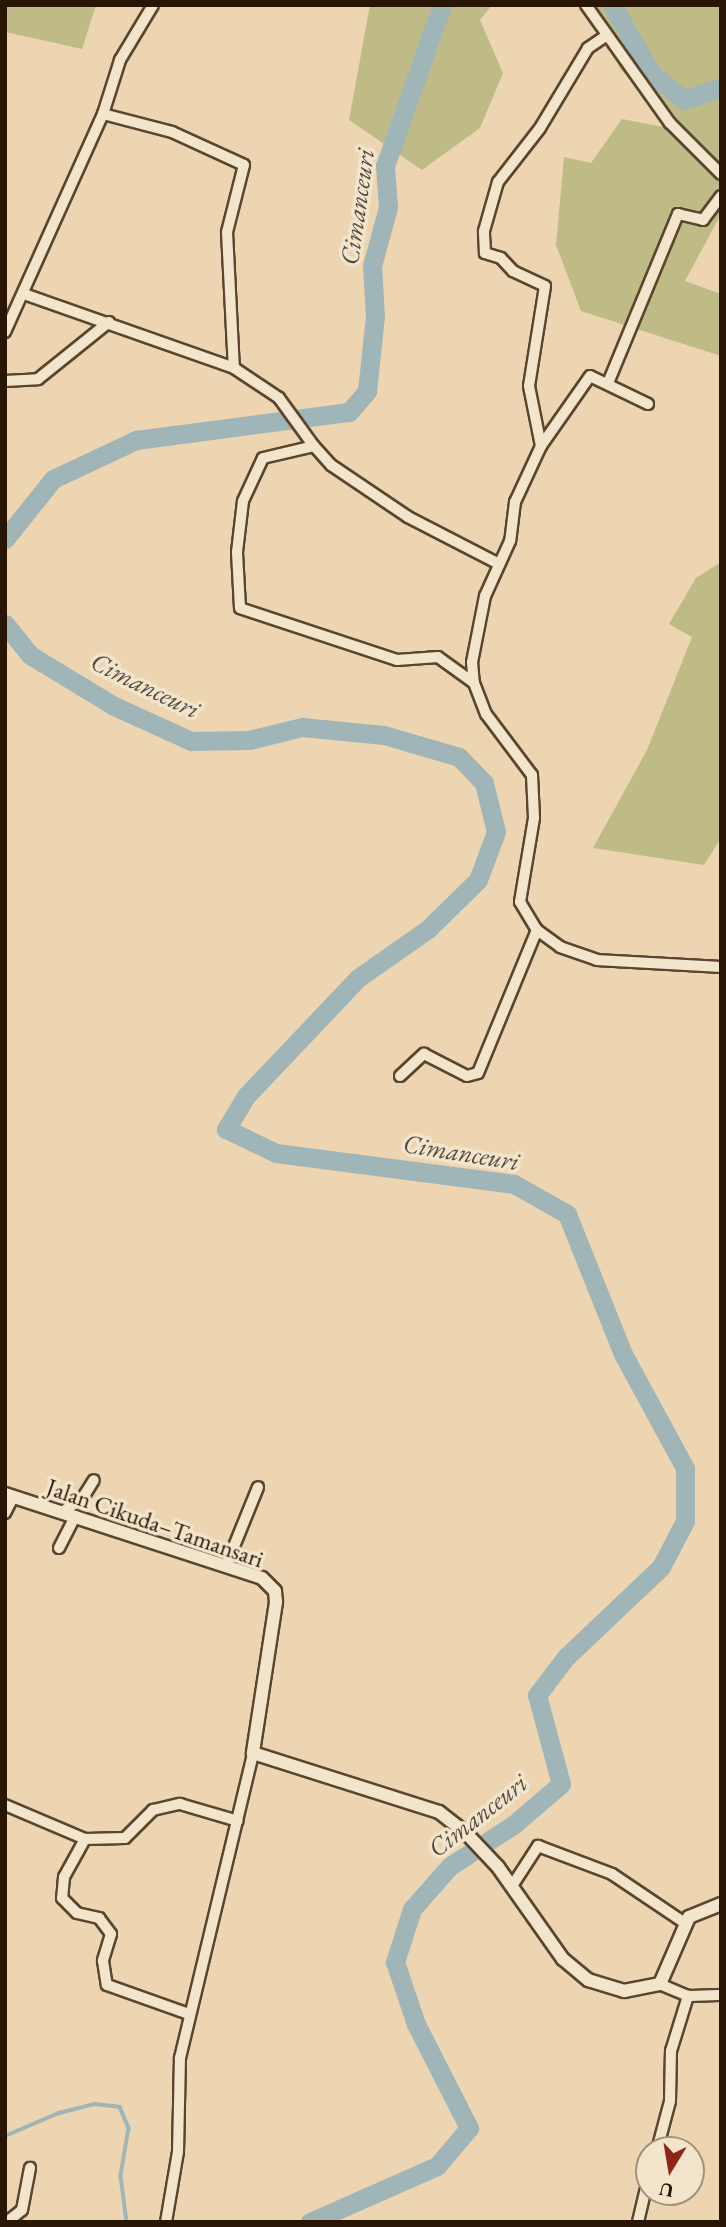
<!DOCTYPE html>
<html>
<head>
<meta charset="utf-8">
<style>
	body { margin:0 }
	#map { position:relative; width:726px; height:2227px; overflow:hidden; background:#ecd5b0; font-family:"EB Garamond",serif }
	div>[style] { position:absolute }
	.green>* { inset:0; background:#bebb87 }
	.stream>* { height:3.5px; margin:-1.75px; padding:0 1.75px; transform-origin:1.75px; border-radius:1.75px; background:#9fb5b8 }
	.river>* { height:19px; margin:-9.5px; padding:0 9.5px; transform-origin:9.5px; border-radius:9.5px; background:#9fb5b8 }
	.roads { filter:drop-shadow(2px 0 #5a452e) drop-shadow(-2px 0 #5a452e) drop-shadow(0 2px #5a452e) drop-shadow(0 -2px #5a452e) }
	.minor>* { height:10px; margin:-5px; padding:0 5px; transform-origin:5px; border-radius:5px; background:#f3e4cc }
	.tertiary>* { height:12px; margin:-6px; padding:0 6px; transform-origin:6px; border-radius:6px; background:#f3e4cc }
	span { translate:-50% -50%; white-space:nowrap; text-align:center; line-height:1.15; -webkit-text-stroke:7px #f3e4cc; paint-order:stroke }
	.street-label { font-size:24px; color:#291503 }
	.water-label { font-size:26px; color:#524d42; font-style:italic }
	.frame { position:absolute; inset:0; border:7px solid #291503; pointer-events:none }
	.north { position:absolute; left:635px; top:2136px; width:70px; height:70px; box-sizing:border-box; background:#f3e4cc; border:2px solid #a2917c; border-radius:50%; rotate:191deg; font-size:19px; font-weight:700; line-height:28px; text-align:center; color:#291503 }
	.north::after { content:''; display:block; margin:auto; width:24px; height:32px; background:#8f2418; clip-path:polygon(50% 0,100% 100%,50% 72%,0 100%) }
</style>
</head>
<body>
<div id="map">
	<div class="green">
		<div style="clip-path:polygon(5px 5px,96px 5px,82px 49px,5px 32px)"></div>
		<div style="clip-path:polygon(370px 5px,492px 5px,480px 20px,503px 73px,480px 128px,422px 170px,349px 120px)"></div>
		<div style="clip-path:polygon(586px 5px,721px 5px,721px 214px,685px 281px,721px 294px,721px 356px,581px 311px,556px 245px,564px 157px,591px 163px,622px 119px,669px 128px,672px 116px,621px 70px)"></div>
		<div style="clip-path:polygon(721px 562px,721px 838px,704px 865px,593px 848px,647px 750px,692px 637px,669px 624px,696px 578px)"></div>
	</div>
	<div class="stream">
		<div style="left:5px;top:2136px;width:59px;rotate:-23.1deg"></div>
		<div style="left:59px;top:2113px;width:38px;rotate:-14deg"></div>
		<div style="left:96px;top:2104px;width:24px;rotate:7deg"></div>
		<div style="left:120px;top:2107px;width:23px;rotate:67deg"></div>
		<div style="left:129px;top:2128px;width:49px;rotate:99.5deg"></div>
		<div style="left:121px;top:2176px;width:46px;rotate:82.6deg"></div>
	</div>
	<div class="river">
		<div style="left:612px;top:5px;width:80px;rotate:59.9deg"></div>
		<div style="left:652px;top:74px;width:41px;rotate:39.1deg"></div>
		<div style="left:684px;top:100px;width:39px;rotate:-19deg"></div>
		<div style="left:5px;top:539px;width:77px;rotate:-51.3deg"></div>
		<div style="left:53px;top:479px;width:92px;rotate:-25.2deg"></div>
		<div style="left:136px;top:440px;width:215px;rotate:-7.5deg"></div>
		<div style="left:349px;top:412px;width:28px;rotate:-49deg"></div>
		<div style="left:367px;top:391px;width:75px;rotate:-83.9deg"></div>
		<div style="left:375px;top:316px;width:50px;rotate:-93.4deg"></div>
		<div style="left:372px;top:266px;width:61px;rotate:-74.8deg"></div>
		<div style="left:388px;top:207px;width:41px;rotate:-94.2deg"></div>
		<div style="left:385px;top:166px;width:171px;rotate:-70.5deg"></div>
		<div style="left:5px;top:624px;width:40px;rotate:51deg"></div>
		<div style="left:30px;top:655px;width:98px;rotate:31.3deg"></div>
		<div style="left:114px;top:706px;width:85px;rotate:24.4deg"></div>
		<div style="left:191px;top:741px;width:58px;rotate:-1deg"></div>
		<div style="left:249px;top:740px;width:55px;rotate:-13.8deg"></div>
		<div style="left:302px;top:727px;width:82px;rotate:5.6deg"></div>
		<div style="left:384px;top:735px;width:78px;rotate:16.3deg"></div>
		<div style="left:459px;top:757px;width:36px;rotate:46deg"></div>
		<div style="left:484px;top:783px;width:50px;rotate:76.2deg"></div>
		<div style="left:496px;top:832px;width:51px;rotate:110.6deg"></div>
		<div style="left:478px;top:880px;width:70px;rotate:135.6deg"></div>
		<div style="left:428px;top:929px;width:85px;rotate:145deg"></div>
		<div style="left:358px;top:978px;width:163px;rotate:133.5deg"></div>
		<div style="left:246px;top:1096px;width:39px;rotate:121deg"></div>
		<div style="left:226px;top:1129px;width:55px;rotate:25.6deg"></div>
		<div style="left:276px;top:1153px;width:240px;rotate:7.4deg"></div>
		<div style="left:514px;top:1184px;width:61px;rotate:29.5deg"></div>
		<div style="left:567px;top:1214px;width:151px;rotate:68.2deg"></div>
		<div style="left:623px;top:1354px;width:130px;rotate:61.5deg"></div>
		<div style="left:685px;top:1468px;width:53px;rotate:90deg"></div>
		<div style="left:685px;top:1521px;width:52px;rotate:117.6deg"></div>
		<div style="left:661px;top:1567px;width:131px;rotate:136.5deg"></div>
		<div style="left:566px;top:1657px;width:48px;rotate:127.3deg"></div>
		<div style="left:537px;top:1695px;width:92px;rotate:74.9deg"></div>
		<div style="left:561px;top:1784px;width:63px;rotate:139.5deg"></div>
		<div style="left:513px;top:1825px;width:75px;rotate:146.9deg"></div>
		<div style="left:450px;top:1866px;width:57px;rotate:131.5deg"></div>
		<div style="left:412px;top:1909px;width:56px;rotate:107.8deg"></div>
		<div style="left:395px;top:1962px;width:65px;rotate:71.3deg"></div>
		<div style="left:416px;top:2024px;width:117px;rotate:63deg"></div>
		<div style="left:469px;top:2128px;width:50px;rotate:130.1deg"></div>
		<div style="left:437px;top:2166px;width:139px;rotate:156.2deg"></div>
	</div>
	<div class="roads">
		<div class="minor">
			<div style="left:586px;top:5px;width:145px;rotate:54.6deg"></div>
			<div style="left:670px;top:123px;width:72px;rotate:45deg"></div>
			<div style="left:103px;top:114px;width:71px;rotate:14.6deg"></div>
			<div style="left:172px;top:132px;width:79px;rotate:24.6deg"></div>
			<div style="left:244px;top:165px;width:69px;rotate:104.2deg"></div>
			<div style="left:227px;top:232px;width:136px;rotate:87.1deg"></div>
			<div style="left:24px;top:294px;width:223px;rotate:19.4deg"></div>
			<div style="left:234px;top:368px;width:54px;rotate:33.7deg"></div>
			<div style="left:279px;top:398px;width:58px;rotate:54.1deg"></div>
			<div style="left:5px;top:332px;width:239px;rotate:-65.8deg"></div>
			<div style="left:103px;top:114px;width:57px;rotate:-72.5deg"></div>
			<div style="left:120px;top:60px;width:64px;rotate:-59deg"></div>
			<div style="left:5px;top:381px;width:33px;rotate:-3deg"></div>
			<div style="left:38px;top:379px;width:91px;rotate:-38.8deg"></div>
			<div style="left:608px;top:383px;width:183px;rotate:-67.5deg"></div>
			<div style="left:678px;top:214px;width:26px;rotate:13deg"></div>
			<div style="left:703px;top:220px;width:30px;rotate:-53deg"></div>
			<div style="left:648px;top:404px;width:64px;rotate:-154.2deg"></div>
			<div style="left:590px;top:376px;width:85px;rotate:125deg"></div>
			<div style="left:541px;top:446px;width:62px;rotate:114.9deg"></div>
			<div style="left:515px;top:502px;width:39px;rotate:97deg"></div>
			<div style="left:510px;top:541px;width:60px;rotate:114.4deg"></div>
			<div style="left:485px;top:596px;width:67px;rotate:101.1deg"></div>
			<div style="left:472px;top:662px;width:21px;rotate:85deg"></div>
			<div style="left:474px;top:683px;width:33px;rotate:69deg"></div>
			<div style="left:486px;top:714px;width:76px;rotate:53deg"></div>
			<div style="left:532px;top:775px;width:43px;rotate:87.3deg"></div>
			<div style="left:534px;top:818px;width:85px;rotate:99.5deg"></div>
			<div style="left:520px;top:902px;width:33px;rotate:59deg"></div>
			<div style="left:537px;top:930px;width:29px;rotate:36deg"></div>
			<div style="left:560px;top:947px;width:39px;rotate:19deg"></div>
			<div style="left:597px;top:960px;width:124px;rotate:3.2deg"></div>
			<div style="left:541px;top:446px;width:61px;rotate:-101.3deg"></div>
			<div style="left:529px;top:386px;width:101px;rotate:-80.9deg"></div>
			<div style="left:545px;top:286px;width:35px;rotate:-155deg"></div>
			<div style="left:513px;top:271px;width:18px;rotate:-133deg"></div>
			<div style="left:501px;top:258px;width:17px;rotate:-163deg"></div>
			<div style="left:485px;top:253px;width:22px;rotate:-93deg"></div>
			<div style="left:484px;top:231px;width:51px;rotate:-74.1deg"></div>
			<div style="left:498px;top:182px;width:68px;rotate:-52.1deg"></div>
			<div style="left:540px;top:128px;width:93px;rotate:-59deg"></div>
			<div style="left:588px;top:48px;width:22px;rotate:-34deg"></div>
			<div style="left:474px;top:683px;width:44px;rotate:-144.2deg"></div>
			<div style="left:438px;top:657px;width:41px;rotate:175.8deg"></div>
			<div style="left:397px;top:660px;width:165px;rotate:-161.7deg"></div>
			<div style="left:240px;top:608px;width:56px;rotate:-93.1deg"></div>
			<div style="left:237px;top:552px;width:51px;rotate:-83.3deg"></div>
			<div style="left:243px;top:501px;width:47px;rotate:-65.1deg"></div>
			<div style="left:263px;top:458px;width:52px;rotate:-13.2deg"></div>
			<div style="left:314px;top:446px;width:25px;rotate:48deg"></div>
			<div style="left:331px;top:465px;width:93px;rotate:34deg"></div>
			<div style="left:408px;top:517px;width:102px;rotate:27.3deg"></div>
			<div style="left:400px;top:1076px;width:33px;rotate:-43deg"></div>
			<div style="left:424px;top:1054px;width:48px;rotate:27.1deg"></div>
			<div style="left:467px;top:1076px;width:11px;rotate:-15deg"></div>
			<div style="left:478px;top:1073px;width:155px;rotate:-67.6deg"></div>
			<div style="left:62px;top:1512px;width:24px;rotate:-33deg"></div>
			<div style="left:82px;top:1499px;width:22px;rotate:-58deg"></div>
			<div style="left:5px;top:1513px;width:18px;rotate:-63deg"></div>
			<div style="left:59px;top:1548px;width:36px;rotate:-63deg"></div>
			<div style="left:226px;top:1566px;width:85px;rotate:-67.9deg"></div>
			<div style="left:5px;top:1805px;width:87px;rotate:23deg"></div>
			<div style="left:85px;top:1839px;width:43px;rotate:118.9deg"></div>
			<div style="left:64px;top:1877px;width:21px;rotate:95deg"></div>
			<div style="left:62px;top:1898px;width:21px;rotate:45deg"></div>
			<div style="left:77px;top:1913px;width:23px;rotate:13deg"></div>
			<div style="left:99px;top:1918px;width:20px;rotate:53deg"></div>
			<div style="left:111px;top:1934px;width:28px;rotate:107deg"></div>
			<div style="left:103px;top:1961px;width:24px;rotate:81deg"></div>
			<div style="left:107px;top:1985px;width:87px;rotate:19.5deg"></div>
			<div style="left:85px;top:1839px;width:40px;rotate:-1.4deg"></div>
			<div style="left:125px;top:1838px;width:40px;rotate:-45deg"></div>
			<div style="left:153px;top:1810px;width:28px;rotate:-13deg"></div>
			<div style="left:180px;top:1804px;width:60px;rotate:16.3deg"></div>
			<div style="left:512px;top:1886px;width:48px;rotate:-57deg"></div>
			<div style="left:538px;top:1846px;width:79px;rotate:20.7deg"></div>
			<div style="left:612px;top:1874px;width:88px;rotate:33.9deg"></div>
			<div style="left:688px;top:1996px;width:33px;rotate:-2deg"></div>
			<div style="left:657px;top:2150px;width:51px;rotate:-75.1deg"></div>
			<div style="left:670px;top:2101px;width:50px;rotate:-88.9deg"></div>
			<div style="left:671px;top:2051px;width:58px;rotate:-72.8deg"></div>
			<div style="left:688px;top:1996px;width:30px;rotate:-157deg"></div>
			<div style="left:7px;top:2222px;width:19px;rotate:-39deg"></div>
			<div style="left:22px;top:2210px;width:43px;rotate:-79.2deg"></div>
			<div style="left:166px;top:2222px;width:71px;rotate:-80.3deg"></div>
			<div style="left:178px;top:2152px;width:94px;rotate:-88.8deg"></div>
			<div style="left:180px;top:2058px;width:314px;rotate:-76.5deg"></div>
			<div style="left:638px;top:2222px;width:48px;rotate:-76.8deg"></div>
		</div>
		<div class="tertiary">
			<div style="left:5px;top:1494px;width:270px;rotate:18.1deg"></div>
			<div style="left:262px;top:1578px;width:18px;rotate:45deg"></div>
			<div style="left:275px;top:1591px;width:11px;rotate:85deg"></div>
			<div style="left:276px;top:1602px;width:153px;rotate:98.7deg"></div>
			<div style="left:253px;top:1753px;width:195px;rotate:17.6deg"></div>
			<div style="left:439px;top:1812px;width:33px;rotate:38deg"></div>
			<div style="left:465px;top:1832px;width:48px;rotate:46.7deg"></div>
			<div style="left:498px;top:1867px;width:113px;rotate:54.8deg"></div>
			<div style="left:563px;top:1959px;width:33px;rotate:40deg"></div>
			<div style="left:588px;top:1980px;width:38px;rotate:17deg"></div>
			<div style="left:624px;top:1991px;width:37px;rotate:-11deg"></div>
			<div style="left:660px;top:1984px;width:73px;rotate:-66.6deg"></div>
			<div style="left:689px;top:1917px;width:35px;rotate:-22deg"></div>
		</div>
	</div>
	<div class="street-label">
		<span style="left:155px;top:1523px;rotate:19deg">Jalan Cikuda–Tamansari</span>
	</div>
	<div class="water-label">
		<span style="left:358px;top:207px;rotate:-82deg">Cimanceuri</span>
		<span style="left:145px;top:686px;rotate:26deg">Cimanceuri</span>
		<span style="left:461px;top:1153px;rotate:9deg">Cimanceuri</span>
		<span style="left:478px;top:1816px;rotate:-38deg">Cimanceuri</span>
	</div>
	<div class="frame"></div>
	<div class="north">U</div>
</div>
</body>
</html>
